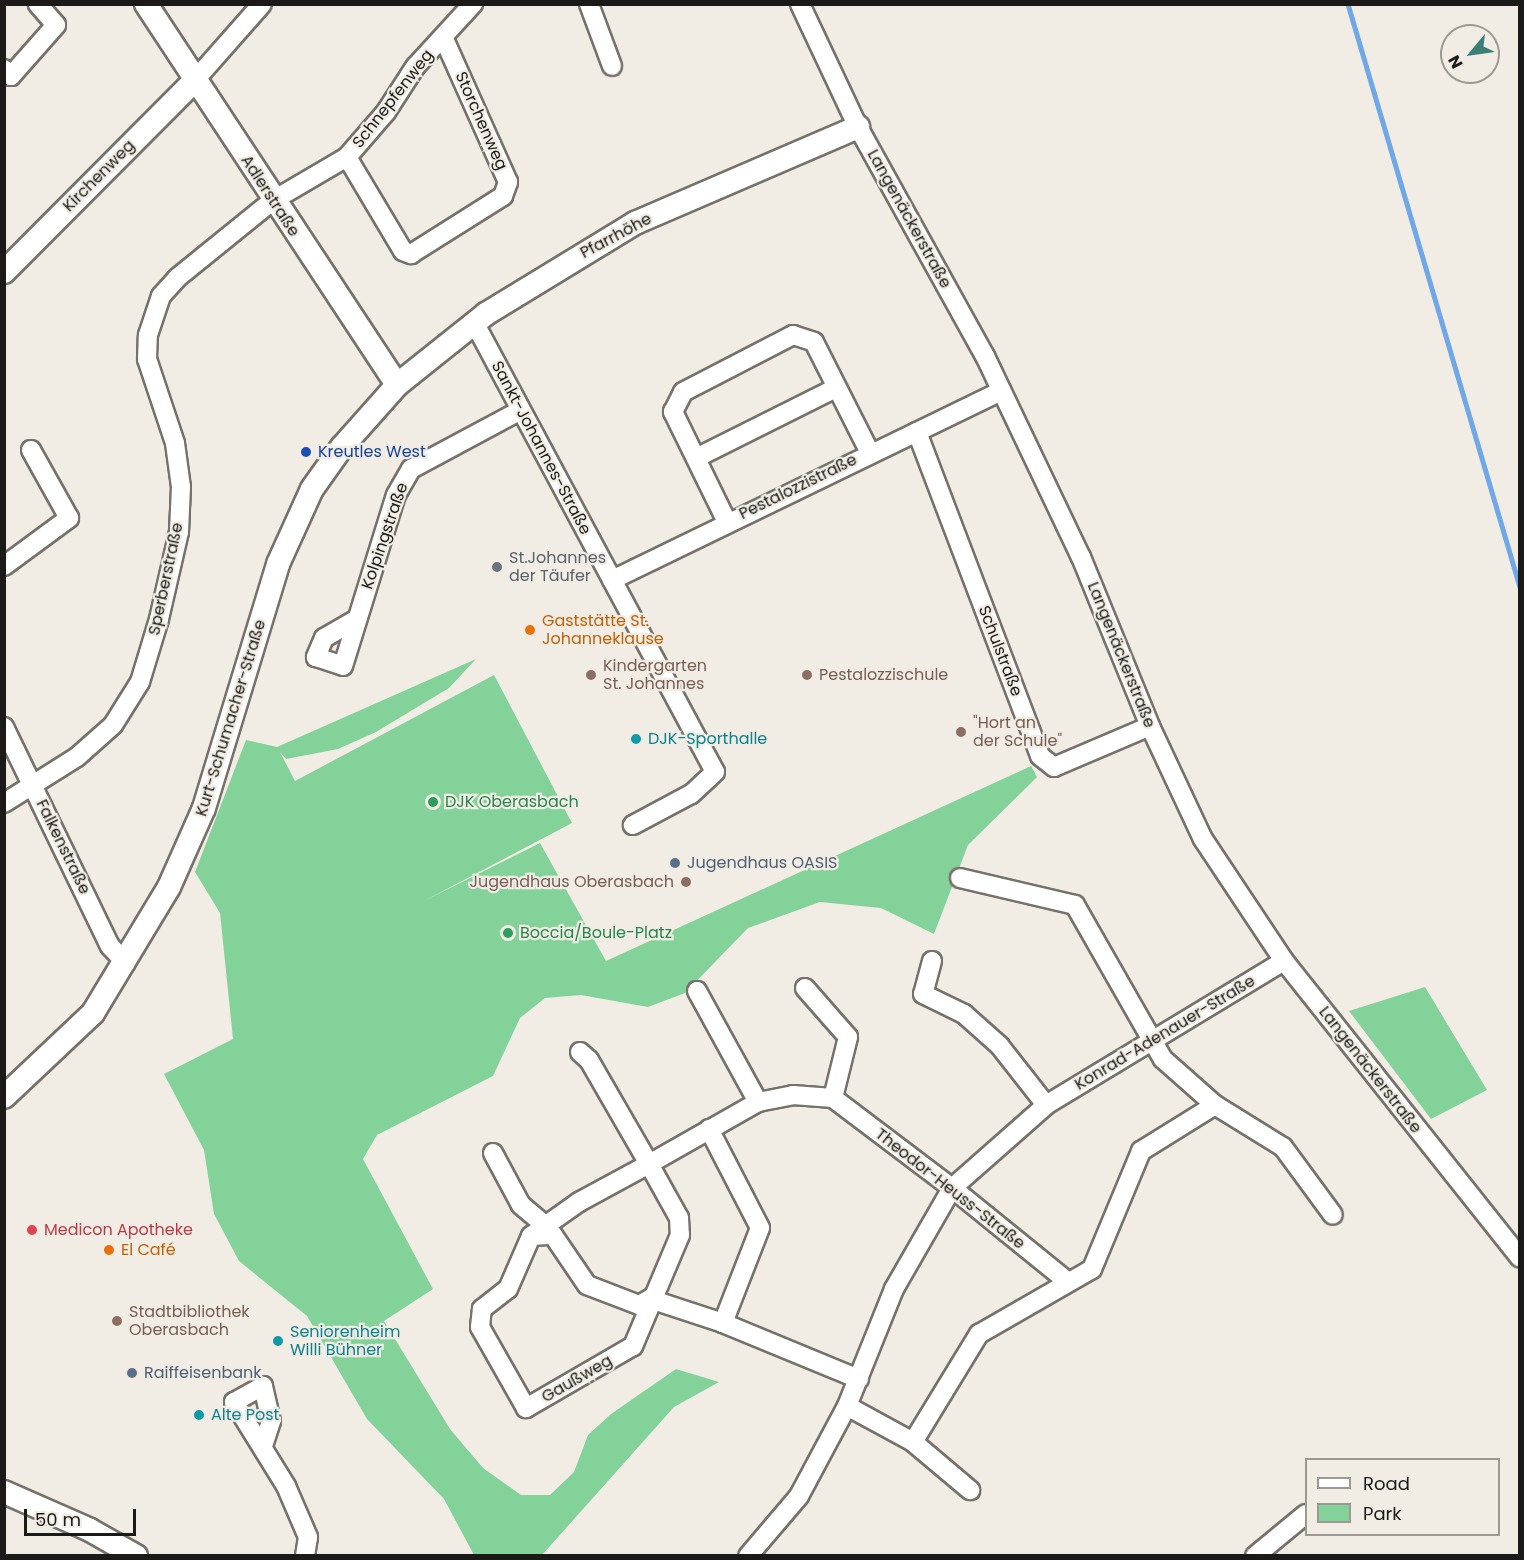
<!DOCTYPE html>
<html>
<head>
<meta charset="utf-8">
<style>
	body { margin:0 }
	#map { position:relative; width:1524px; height:1560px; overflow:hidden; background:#f1ede5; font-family:Poppins,sans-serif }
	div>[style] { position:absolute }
	.green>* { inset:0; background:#83d29a }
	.stream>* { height:4.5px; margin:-2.25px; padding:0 2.25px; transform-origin:2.25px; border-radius:2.25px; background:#6fa7e7 }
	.roads { filter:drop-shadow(2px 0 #76726b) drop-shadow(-2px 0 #76726b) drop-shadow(0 2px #76726b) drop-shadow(0 -2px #76726b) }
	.minor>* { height:18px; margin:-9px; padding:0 9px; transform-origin:9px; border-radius:9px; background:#fff }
	.tertiary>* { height:22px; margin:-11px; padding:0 11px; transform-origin:11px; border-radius:11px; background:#fff }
	.dots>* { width:16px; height:16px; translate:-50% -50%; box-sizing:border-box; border:3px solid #f1ede5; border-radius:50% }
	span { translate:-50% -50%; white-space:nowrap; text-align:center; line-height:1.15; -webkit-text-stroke:4.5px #f1ede5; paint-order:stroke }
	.street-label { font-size:16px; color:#1c1a18 }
	.transit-label { font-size:16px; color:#164399 }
	.left { translate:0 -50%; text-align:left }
	.worship-label { font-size:16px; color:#5b616d }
	.food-label { font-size:16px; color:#c56008 }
	.education-label { font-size:16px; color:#785e54 }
	.right { translate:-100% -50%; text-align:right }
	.culture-label { font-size:16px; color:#0d838f }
	.leisure-label { font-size:16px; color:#27864d }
	.service-label { font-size:16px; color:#4e5e75 }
	.health-label { font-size:16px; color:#be3a42 }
	.frame { position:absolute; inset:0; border:6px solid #1c1a18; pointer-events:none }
	.legend { position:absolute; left:1305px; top:1458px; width:195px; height:78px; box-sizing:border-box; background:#f1ede5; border:2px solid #9c9993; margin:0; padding:8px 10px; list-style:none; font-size:18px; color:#1c1a18 }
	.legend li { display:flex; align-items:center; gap:12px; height:30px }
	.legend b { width:30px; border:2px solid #9c9993 }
	.north { position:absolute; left:1440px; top:24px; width:60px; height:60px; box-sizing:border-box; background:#f1ede5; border:2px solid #9c9993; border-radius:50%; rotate:241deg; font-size:16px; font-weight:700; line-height:24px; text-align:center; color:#1c1a18 }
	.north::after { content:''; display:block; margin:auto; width:21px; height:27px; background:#3a8076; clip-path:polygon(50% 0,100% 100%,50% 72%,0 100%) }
	.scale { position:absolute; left:24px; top:1509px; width:112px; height:27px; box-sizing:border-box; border:3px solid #1c1a18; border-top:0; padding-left:8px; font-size:18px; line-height:21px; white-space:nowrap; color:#1c1a18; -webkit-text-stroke:4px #f1ede5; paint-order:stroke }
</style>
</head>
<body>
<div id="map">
	<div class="green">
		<div style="clip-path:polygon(476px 659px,449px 688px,376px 732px,338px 749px,286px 759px,280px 752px,295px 781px,494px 675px,572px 823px,424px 901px,540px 843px,606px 961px,1031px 766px,1037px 777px,968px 845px,934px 934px,881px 908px,820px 902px,748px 928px,685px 993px,648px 1007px,581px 995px,545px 998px,520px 1018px,493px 1076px,377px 1135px,363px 1159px,433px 1289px,384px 1321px,450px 1429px,483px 1468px,521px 1495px,550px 1495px,574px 1472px,588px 1435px,611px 1414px,676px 1369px,719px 1382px,674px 1407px,542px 1555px,474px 1555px,444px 1499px,367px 1419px,307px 1316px,239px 1261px,214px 1214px,204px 1150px,164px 1074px,233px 1039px,220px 913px,195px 872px,246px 740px,277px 747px)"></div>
		<div style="clip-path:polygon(1425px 987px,1487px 1090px,1431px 1119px,1349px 1011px)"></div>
	</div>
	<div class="stream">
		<div style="left:1348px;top:4px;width:608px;rotate:73.56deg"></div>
	</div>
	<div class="roads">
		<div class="minor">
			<div style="left:589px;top:4px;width:66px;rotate:69.6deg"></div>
			<div style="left:800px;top:4px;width:136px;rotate:64.8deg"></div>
			<div style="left:858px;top:127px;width:262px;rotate:61deg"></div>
			<div style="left:985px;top:356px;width:223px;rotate:64.5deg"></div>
			<div style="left:1081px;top:557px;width:183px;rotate:67.8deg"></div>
			<div style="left:1150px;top:726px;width:125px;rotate:64.9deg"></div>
			<div style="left:1203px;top:839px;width:146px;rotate:56.4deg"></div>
			<div style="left:1284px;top:961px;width:379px;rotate:51.5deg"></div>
			<div style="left:4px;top:69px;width:10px;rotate:45deg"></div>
			<div style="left:11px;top:76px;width:68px;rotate:-48.6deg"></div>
			<div style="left:56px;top:25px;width:28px;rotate:-131deg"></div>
			<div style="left:195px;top:80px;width:101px;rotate:-48.6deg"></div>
			<div style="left:347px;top:157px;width:109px;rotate:59.2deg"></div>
			<div style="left:403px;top:251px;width:9px;rotate:21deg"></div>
			<div style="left:411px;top:254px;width:109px;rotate:-32.2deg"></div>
			<div style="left:503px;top:196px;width:15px;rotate:-70deg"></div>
			<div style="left:508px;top:182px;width:159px;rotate:-114.1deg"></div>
			<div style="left:474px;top:322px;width:510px;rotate:61.83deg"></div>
			<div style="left:715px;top:772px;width:33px;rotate:137deg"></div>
			<div style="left:691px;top:794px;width:66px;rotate:151.9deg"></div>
			<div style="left:917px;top:432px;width:347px;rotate:69.2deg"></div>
			<div style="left:1040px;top:756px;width:18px;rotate:38deg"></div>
			<div style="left:1054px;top:767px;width:104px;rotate:-23.1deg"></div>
			<div style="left:696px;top:458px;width:157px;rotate:-26.6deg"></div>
			<div style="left:727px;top:522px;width:123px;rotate:-116.1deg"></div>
			<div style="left:673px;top:412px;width:22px;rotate:-63deg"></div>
			<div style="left:683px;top:392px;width:124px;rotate:-27.4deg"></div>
			<div style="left:793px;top:335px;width:22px;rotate:18deg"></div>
			<div style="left:814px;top:342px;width:124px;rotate:63.2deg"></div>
			<div style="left:4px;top:566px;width:81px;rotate:-36.4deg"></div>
			<div style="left:69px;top:518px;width:78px;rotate:-119.2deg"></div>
			<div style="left:612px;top:580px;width:433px;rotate:-25.9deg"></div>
			<div style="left:357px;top:619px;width:38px;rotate:150deg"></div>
			<div style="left:324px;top:638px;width:21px;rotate:113deg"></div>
			<div style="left:316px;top:657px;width:28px;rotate:18deg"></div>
			<div style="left:343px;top:666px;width:179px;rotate:-72.8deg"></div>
			<div style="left:396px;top:495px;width:30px;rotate:-60deg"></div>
			<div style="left:411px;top:469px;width:123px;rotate:-28.2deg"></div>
			<div style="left:4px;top:727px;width:243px;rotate:64.2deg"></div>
			<div style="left:110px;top:946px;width:23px;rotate:47deg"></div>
			<div style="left:4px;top:803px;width:86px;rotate:-32.2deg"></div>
			<div style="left:77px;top:757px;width:48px;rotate:-41.6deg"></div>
			<div style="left:113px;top:725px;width:51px;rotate:-57.9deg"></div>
			<div style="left:140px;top:682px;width:66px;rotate:-73.2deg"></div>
			<div style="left:159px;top:619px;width:89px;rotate:-77.1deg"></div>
			<div style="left:179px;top:532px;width:45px;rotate:-87.5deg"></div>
			<div style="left:181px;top:487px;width:44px;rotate:-97.8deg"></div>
			<div style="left:175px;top:443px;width:89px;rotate:-108.4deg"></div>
			<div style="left:147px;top:359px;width:24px;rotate:-88deg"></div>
			<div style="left:148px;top:335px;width:41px;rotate:-71.6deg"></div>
			<div style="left:161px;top:296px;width:24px;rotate:-48deg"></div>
			<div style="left:177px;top:278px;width:122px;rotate:-39deg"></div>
			<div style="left:272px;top:201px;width:87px;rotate:-30.4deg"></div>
			<div style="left:347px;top:157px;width:60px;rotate:-49.1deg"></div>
			<div style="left:386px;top:112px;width:54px;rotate:-57.2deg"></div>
			<div style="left:415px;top:67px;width:86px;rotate:-47.4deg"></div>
			<div style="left:960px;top:878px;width:118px;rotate:13.2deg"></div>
			<div style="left:1075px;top:905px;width:177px;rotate:60.3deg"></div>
			<div style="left:1163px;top:1059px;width:69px;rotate:41.5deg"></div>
			<div style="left:1215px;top:1105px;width:80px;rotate:31.7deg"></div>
			<div style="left:1283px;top:1147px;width:84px;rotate:53.7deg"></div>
			<div style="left:932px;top:961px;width:34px;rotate:105deg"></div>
			<div style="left:923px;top:994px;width:46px;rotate:26deg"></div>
			<div style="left:964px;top:1014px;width:47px;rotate:41.5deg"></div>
			<div style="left:999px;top:1045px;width:76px;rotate:51.9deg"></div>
			<div style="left:805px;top:988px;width:65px;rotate:48.7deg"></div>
			<div style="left:848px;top:1037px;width:63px;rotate:103.8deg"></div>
			<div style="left:697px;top:991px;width:127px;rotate:61.2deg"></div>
			<div style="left:580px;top:1052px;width:12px;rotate:42deg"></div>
			<div style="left:589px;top:1060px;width:120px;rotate:60deg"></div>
			<div style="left:649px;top:1164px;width:62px;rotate:60.9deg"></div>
			<div style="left:679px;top:1218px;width:17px;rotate:87deg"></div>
			<div style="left:680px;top:1235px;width:121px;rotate:112.9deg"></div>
			<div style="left:633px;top:1346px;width:124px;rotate:149.9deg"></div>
			<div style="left:526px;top:1408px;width:93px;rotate:-119.6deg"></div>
			<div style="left:480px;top:1327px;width:18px;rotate:-84deg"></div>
			<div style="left:482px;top:1309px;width:33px;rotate:-38deg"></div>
			<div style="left:508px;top:1289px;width:58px;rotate:-66.5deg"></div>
			<div style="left:531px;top:1236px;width:59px;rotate:-35.3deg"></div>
			<div style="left:579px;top:1202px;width:80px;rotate:-28.5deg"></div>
			<div style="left:649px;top:1164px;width:125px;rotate:-29.6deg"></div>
			<div style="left:758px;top:1102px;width:36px;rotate:-11deg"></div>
			<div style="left:793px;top:1095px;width:40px;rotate:4.3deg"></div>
			<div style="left:833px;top:1098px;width:149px;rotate:37.1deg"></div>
			<div style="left:952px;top:1188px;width:148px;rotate:39deg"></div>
			<div style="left:709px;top:1129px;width:111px;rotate:62.7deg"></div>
			<div style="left:760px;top:1228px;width:102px;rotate:111.3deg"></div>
			<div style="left:493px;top:1153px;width:59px;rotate:61.7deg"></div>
			<div style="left:521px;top:1205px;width:30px;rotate:40deg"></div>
			<div style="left:531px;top:1236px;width:22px;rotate:-3deg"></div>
			<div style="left:553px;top:1235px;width:60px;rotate:55.8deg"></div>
			<div style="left:587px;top:1285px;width:56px;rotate:21deg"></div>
			<div style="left:639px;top:1305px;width:13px;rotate:-29deg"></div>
			<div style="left:650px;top:1299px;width:77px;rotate:18.2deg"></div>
			<div style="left:723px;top:1323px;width:147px;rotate:22.4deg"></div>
			<div style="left:847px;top:1406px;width:75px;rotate:28.6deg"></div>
			<div style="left:913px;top:1442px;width:75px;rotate:40.1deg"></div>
			<div style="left:913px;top:1442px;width:127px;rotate:-58.6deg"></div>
			<div style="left:979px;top:1334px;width:130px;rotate:-29.9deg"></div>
			<div style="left:1092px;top:1269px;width:128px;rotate:-67.4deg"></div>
			<div style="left:1141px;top:1151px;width:87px;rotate:-31.9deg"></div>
			<div style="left:263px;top:1446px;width:26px;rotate:-72deg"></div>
			<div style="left:271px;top:1421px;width:36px;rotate:-103deg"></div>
			<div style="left:263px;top:1386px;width:33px;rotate:151deg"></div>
			<div style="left:234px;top:1402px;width:99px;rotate:58.2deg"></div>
			<div style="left:286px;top:1486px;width:56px;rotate:66.7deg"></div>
			<div style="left:308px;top:1537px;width:19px;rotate:99deg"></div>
			<div style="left:748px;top:1556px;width:79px;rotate:-49.6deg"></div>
			<div style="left:799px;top:1496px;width:102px;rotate:-61.9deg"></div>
			<div style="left:847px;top:1406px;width:126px;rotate:-68.1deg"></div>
			<div style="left:894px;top:1289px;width:116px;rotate:-60.1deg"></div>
			<div style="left:952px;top:1188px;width:125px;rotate:-41.4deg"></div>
			<div style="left:1046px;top:1105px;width:278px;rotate:-31.2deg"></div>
			<div style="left:1255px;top:1556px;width:66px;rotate:-39.5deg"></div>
		</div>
		<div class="tertiary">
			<div style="left:146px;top:4px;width:456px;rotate:56.6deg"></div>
			<div style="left:4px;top:272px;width:271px;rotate:-45.1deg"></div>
			<div style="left:4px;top:1097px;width:122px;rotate:-43.3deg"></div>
			<div style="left:93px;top:1013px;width:147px;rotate:-58.9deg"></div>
			<div style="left:169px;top:887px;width:86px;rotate:-66.1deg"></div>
			<div style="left:204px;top:808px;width:255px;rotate:-73.1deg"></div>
			<div style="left:278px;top:564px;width:82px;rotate:-65.6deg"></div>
			<div style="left:312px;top:489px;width:52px;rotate:-54.5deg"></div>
			<div style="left:342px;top:447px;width:83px;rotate:-48.4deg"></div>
			<div style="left:397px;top:385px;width:114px;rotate:-38.6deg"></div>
			<div style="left:486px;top:314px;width:175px;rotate:-31.4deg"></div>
			<div style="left:635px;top:223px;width:243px;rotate:-23.3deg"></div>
			<div style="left:4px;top:1492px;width:94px;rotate:23.8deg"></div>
			<div style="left:90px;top:1530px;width:53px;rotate:29.5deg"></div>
		</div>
	</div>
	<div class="dots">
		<div style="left:306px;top:452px;background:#1a4fb4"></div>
		<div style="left:497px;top:567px;background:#6b7280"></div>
		<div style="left:530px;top:630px;background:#e8710a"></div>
		<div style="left:591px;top:675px;background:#8d6e63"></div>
		<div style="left:807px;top:675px;background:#8d6e63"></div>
		<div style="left:961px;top:732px;background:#8d6e63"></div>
		<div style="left:636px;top:739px;background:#0f9aa8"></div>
		<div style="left:433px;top:802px;background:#2e9e5b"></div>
		<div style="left:675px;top:863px;background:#5c6f8a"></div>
		<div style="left:686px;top:882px;background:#8d6e63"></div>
		<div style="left:508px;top:933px;background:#2e9e5b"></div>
		<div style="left:32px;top:1230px;background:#e0444e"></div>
		<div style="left:109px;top:1250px;background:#e8710a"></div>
		<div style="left:117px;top:1321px;background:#8d6e63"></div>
		<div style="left:278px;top:1341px;background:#0f9aa8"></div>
		<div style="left:132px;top:1373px;background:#5c6f8a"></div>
		<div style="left:199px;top:1415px;background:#0f9aa8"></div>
	</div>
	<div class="street-label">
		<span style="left:393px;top:99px;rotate:-52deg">Schnepfenweg</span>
		<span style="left:481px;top:121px;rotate:66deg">Storchenweg</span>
		<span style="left:99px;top:176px;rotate:-45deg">Kirchenweg</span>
		<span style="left:270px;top:196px;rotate:57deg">Adlerstraße</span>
		<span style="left:909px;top:219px;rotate:61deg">Langenäckerstraße</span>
		<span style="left:616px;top:236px;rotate:-28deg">Pfarrhöhe</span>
		<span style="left:541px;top:448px;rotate:62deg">Sankt-Johannes-Straße</span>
		<span style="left:798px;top:487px;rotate:-26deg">Pestalozzistraße</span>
		<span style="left:385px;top:536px;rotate:-71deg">Kolpingstraße</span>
		<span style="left:166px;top:579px;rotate:-78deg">Sperberstraße</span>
		<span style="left:1000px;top:651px;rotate:69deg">Schulstraße</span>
		<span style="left:1121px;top:655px;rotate:68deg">Langenäckerstraße</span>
		<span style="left:231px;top:718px;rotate:-73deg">Kurt-Schumacher-Straße</span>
		<span style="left:63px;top:847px;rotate:64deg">Falkenstraße</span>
		<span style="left:1165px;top:1033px;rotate:-31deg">Konrad-Adenauer-Straße</span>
		<span style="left:1370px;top:1070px;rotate:52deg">Langenäckerstraße</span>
		<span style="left:950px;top:1189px;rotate:38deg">Theodor-Heuss-Straße</span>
		<span style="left:577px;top:1379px;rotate:-30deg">Gaußweg</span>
	</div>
	<div class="transit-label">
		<span class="left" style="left:318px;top:452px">Kreutles West</span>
	</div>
	<div class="worship-label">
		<span class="left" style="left:509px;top:567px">St.Johannes<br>der Täufer</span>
	</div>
	<div class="food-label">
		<span class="left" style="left:542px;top:630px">Gaststätte St.<br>Johanneklause</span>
		<span class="left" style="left:121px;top:1250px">El Café</span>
	</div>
	<div class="education-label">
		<span class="left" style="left:603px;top:675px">Kindergarten<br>St. Johannes</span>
		<span class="left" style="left:819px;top:675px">Pestalozzischule</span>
		<span class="left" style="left:973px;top:732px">"Hort an<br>der Schule"</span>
		<span class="right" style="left:674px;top:882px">Jugendhaus Oberasbach</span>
		<span class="left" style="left:129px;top:1321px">Stadtbibliothek<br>Oberasbach</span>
	</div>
	<div class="culture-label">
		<span class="left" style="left:648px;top:739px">DJK-Sporthalle</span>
		<span class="left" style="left:290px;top:1341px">Seniorenheim<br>Willi Bühner</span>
		<span class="left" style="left:211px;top:1415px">Alte Post</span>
	</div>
	<div class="leisure-label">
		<span class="left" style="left:445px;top:802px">DJK Oberasbach</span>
		<span class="left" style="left:520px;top:933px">Boccia/Boule-Platz</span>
	</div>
	<div class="service-label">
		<span class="left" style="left:687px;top:863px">Jugendhaus OASIS</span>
		<span class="left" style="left:144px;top:1373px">Raiffeisenbank</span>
	</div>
	<div class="health-label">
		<span class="left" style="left:44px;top:1230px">Medicon Apotheke</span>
	</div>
	<div class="frame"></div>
	<ul class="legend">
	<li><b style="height:8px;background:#fff"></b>Road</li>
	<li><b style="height:16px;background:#83d29a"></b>Park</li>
	</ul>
	<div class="north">N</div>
	<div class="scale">50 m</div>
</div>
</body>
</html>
